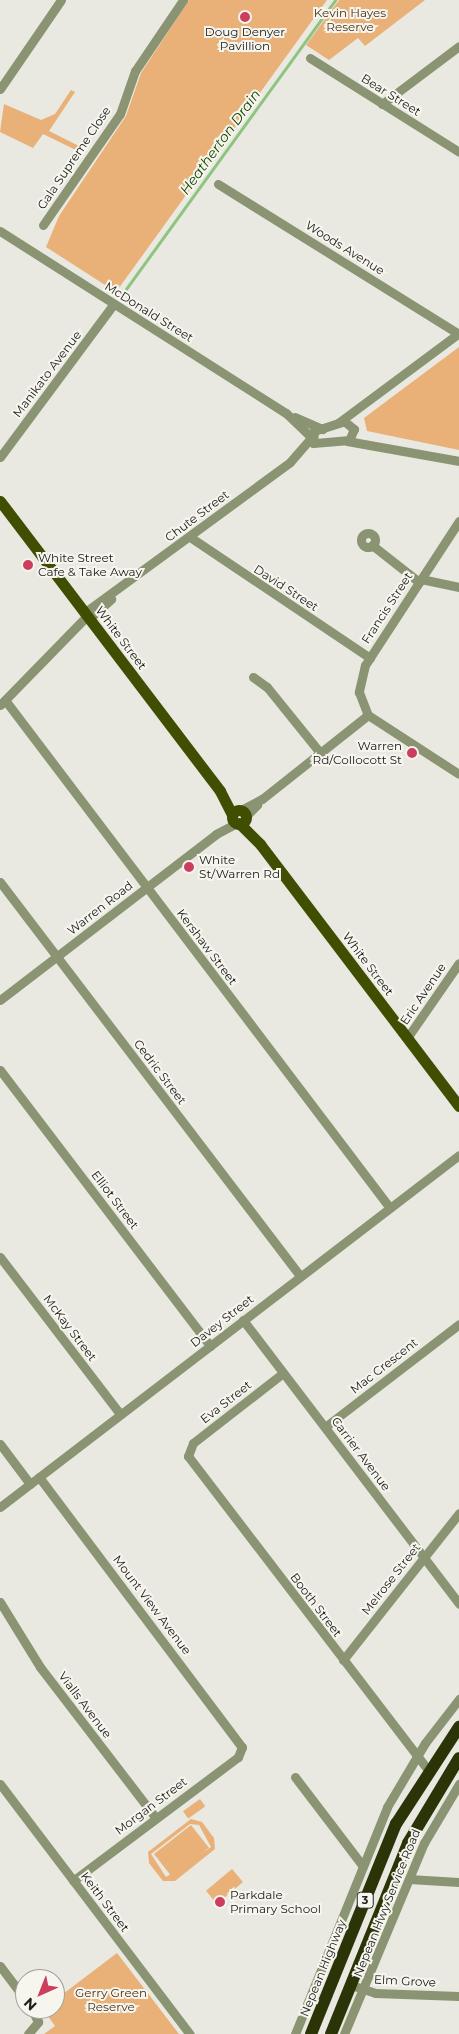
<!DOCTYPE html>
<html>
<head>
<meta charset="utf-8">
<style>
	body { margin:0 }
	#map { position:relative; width:459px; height:2034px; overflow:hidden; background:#e9e8e1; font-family:Montserrat,sans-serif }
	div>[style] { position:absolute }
	.green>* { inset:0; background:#e9b178; transform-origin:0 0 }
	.stream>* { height:2.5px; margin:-1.25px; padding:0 1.25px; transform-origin:1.25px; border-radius:1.25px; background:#8ec47f }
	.minor>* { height:9px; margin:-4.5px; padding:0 4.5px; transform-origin:4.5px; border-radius:4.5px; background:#8a9472 }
	.minor>.ring { margin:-4.5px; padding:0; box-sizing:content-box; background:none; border:9px solid #8a9472; border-radius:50% }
	.major>* { height:11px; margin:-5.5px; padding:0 5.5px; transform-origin:5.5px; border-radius:5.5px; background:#404e02 }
	.major>.ring { margin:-5.5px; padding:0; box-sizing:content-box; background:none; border:11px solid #404e02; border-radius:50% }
	.highway>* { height:12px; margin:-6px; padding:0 6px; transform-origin:6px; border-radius:6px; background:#2a3406 }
	.dots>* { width:14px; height:14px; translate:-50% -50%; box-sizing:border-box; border:2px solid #f6f5ee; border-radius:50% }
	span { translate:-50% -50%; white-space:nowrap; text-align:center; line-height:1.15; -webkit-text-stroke:4px #f6f5ee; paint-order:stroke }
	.shield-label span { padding:1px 4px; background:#f6f5ee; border:1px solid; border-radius:4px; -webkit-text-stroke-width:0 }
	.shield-label { font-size:11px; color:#20201e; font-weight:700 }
	.park-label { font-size:12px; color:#4c3216 }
	.poi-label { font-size:12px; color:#20201e }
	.left { translate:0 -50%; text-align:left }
	.right { translate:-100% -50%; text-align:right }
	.street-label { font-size:12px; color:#20201e }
	.water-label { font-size:14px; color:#154800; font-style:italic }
	.north { position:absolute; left:15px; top:1969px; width:50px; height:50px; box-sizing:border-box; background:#f6f5ee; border:1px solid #a0a09b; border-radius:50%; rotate:224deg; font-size:14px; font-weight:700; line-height:20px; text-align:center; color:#20201e }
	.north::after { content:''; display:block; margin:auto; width:18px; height:22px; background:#cd3e5e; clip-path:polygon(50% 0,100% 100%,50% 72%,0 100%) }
</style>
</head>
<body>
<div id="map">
	<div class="green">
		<div style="clip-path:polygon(189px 0,327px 0,116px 292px,46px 247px,59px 216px,126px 116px,141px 73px)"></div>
		<div style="clip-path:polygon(339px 0,425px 0,365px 46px,358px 38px,329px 60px,306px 45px)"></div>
		<div style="clip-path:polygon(71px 90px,75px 92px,49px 131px,85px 149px,82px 153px,43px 134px,33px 148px,0 132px,4px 104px,41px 120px,55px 114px)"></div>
		<div style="clip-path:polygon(459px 347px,459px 450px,367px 431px,364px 418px)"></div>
		<div style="left:200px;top:1799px;width:9px;height:21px;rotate:54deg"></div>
		<div style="clip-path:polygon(evenodd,191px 1819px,202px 1822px,214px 1838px,215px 1849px,175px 1881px,163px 1881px,149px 1863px,148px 1852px,191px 1819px,190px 1824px,199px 1825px,211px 1847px,166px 1877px,151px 1854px,190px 1824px)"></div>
		<div style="left:191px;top:1825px;width:29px;height:47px;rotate:52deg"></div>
		<div style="left:232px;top:1869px;width:17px;height:34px;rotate:50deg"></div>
		<div style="clip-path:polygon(117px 1953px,179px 2034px,44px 2034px,55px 2026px,43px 2009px,55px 2009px,55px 2000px)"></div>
	</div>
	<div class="stream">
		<div style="left:121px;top:296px;width:365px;rotate:-54.1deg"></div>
	</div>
	<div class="minor">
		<div style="left:310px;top:58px;width:176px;rotate:32.2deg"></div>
		<div style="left:0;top:89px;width:108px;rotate:-55.6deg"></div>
		<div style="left:382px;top:104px;width:96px;rotate:-37deg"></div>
		<div style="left:218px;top:184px;width:284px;rotate:31.9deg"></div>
		<div style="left:43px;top:225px;width:135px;rotate:-55.3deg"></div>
		<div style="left:120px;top:114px;width:46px;rotate:-70.8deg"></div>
		<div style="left:135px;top:71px;width:86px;rotate:-55.9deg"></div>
		<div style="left:0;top:231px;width:339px;rotate:32.5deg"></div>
		<div style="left:286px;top:413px;width:35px;rotate:44deg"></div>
		<div style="left:295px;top:417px;width:30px;rotate:24deg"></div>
		<div style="left:344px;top:421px;width:13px;rotate:39deg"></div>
		<div style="left:354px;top:429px;width:12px;rotate:114deg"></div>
		<div style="left:349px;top:440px;width:36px;rotate:175deg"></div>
		<div style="left:313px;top:443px;width:12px;rotate:-85deg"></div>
		<div style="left:314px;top:431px;width:32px;rotate:-18deg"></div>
		<div style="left:338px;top:423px;width:151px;rotate:-36.6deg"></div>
		<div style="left:347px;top:441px;width:114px;rotate:10.1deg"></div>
		<div style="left:0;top:457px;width:189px;rotate:-53.4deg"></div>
		<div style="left:459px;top:521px;width:172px;rotate:123.1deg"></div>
		<div style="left:365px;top:665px;width:28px;rotate:103deg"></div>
		<div style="left:359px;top:692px;width:25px;rotate:69deg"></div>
		<div style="left:368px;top:715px;width:108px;rotate:33deg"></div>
		<div class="ring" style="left:361px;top:533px;width:5px;height:5px"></div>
		<div style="left:190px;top:537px;width:217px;rotate:33.9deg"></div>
		<div style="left:372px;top:545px;width:60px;rotate:38.2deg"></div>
		<div style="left:421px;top:579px;width:39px;rotate:12deg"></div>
		<div style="left:84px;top:613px;width:255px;rotate:-36.2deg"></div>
		<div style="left:290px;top:462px;width:32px;rotate:-49deg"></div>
		<div style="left:89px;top:619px;width:30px;rotate:-42deg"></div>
		<div style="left:253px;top:677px;width:17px;rotate:36deg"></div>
		<div style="left:267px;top:687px;width:86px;rotate:51.1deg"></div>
		<div style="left:5px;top:700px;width:637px;rotate:52.84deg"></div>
		<div style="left:0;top:705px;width:124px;rotate:-45.7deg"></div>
		<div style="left:241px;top:810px;width:24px;rotate:-28deg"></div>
		<div style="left:262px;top:799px;width:135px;rotate:-38.4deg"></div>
		<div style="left:246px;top:816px;width:16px;rotate:-45deg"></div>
		<div style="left:0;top:882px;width:495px;rotate:52.7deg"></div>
		<div style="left:0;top:1000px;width:272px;rotate:-37.5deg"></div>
		<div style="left:216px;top:834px;width:24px;rotate:-28deg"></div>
		<div style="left:407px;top:1038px;width:91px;rotate:-55.3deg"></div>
		<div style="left:0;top:1070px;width:347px;rotate:52.7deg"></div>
		<div style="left:0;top:1257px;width:198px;rotate:52.6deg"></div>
		<div style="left:243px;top:1320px;width:357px;rotate:52.7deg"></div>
		<div style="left:283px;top:1373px;width:114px;rotate:142.1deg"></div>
		<div style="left:193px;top:1443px;width:14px;rotate:111deg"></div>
		<div style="left:188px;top:1456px;width:395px;rotate:52.6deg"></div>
		<div style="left:325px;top:1427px;width:169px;rotate:-37.5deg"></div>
		<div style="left:0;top:1444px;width:50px;rotate:53.1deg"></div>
		<div style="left:39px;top:1477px;width:338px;rotate:53.1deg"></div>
		<div style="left:242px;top:1747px;width:11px;rotate:112deg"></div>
		<div style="left:238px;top:1757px;width:206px;rotate:143.1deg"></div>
		<div style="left:0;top:1507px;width:578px;rotate:-37.48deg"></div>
		<div style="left:0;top:1602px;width:76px;rotate:58.4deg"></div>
		<div style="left:40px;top:1667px;width:190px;rotate:52.5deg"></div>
		<div style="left:343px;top:1660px;width:187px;rotate:-51.7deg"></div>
		<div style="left:295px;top:1777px;width:111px;rotate:52.7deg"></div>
		<div style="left:0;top:1784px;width:314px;rotate:52.8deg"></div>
		<div style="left:409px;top:1879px;width:50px;rotate:3.4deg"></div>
		<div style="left:0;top:1966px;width:41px;rotate:52.9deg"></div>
		<div style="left:351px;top:1985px;width:25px;rotate:18deg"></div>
		<div style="left:375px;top:1993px;width:84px;rotate:2deg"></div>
		<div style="left:28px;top:2034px;width:16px;rotate:-50deg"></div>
		<div style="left:38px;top:2022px;width:14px;rotate:-115deg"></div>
		<div style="left:295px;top:2034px;width:245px;rotate:-67.9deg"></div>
		<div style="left:387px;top:1807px;width:74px;rotate:-59.3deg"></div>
		<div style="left:425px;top:1743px;width:56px;rotate:-52.3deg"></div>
		<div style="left:344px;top:2034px;width:207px;rotate:-67.3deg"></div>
		<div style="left:424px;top:1843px;width:69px;rotate:-59.3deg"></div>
	</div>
	<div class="major">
		<div style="left:0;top:501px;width:364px;rotate:52.8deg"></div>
		<div style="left:220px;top:791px;width:27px;rotate:63deg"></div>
		<div class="ring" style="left:232px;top:810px;width:3px;height:3px"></div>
		<div style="left:239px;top:823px;width:30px;rotate:45deg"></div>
		<div style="left:260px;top:844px;width:329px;rotate:52.8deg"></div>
	</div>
	<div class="highway">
		<div style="left:311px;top:2034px;width:227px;rotate:-68deg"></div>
		<div style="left:396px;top:1824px;width:116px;rotate:-57deg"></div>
		<div style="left:331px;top:2034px;width:206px;rotate:-68deg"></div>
		<div style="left:408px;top:1843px;width:99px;rotate:-59deg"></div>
	</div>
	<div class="dots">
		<div style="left:245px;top:17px;background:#cd3e5e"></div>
		<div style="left:28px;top:565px;background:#cd3e5e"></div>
		<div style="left:412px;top:753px;background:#cd3e5e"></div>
		<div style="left:189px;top:867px;background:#cd3e5e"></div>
		<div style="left:220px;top:1902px;background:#cd3e5e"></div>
	</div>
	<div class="shield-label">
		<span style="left:365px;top:1900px">3</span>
	</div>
	<div class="park-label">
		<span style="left:350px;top:20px">Kevin Hayes<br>Reserve</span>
		<span style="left:111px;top:2000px">Gerry Green<br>Reserve</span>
	</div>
	<div class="poi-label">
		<span style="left:245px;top:39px">Doug Denyer<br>Pavillion</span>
		<span class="left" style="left:38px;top:565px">White Street<br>Cafe &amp; Take Away</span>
		<span class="right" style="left:402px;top:753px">Warren<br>Rd/Collocott St</span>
		<span class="left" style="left:199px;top:867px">White<br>St/Warren Rd</span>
		<span class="left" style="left:230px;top:1902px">Parkdale<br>Primary School</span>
	</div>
	<div class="street-label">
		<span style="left:391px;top:95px;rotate:32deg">Bear Street</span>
		<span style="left:74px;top:158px;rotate:-56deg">Gala Supreme Close</span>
		<span style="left:345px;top:248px;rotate:32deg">Woods Avenue</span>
		<span style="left:149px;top:312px;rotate:32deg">McDonald Street</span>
		<span style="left:47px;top:374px;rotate:-53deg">Manikato Avenue</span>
		<span style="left:197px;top:516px;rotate:-37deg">Chute Street</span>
		<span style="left:286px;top:588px;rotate:33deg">David Street</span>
		<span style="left:387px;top:608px;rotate:-57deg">Francis Street</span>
		<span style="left:121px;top:638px;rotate:53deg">White Street</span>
		<span style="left:100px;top:908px;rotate:-38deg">Warren Road</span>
		<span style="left:207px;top:947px;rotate:53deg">Kershaw Street</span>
		<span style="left:368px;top:964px;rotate:53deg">White Street</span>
		<span style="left:423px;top:994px;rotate:-56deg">Eric Avenue</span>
		<span style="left:160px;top:1072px;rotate:53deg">Cedric Street</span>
		<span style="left:115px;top:1200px;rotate:53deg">Elliot Street</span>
		<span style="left:222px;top:1321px;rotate:-38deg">Davey Street</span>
		<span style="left:70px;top:1328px;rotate:53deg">McKay Street</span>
		<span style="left:384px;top:1366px;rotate:-38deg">Mac Crescent</span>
		<span style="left:226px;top:1402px;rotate:-38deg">Eva Street</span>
		<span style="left:361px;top:1454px;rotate:53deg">Carrier Avenue</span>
		<span style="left:391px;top:1579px;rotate:-52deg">Melrose Street</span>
		<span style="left:152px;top:1605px;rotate:53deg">Mount View Avenue</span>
		<span style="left:316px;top:1605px;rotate:53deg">Booth Street</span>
		<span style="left:85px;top:1705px;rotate:53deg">Vialls Avenue</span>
		<span style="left:151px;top:1806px;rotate:-37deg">Morgan Street</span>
		<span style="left:105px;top:1902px;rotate:53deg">Keith Street</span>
		<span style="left:387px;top:1903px;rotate:-68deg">Nepean Hwy Service Road</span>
		<span style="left:323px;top:1968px;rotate:-68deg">Nepean Highway</span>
		<span style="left:405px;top:1981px;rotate:3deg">Elm Grove</span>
	</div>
	<div class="water-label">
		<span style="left:220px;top:142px;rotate:-54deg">Heatherton Drain</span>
	</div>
	<div class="north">N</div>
</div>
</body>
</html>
